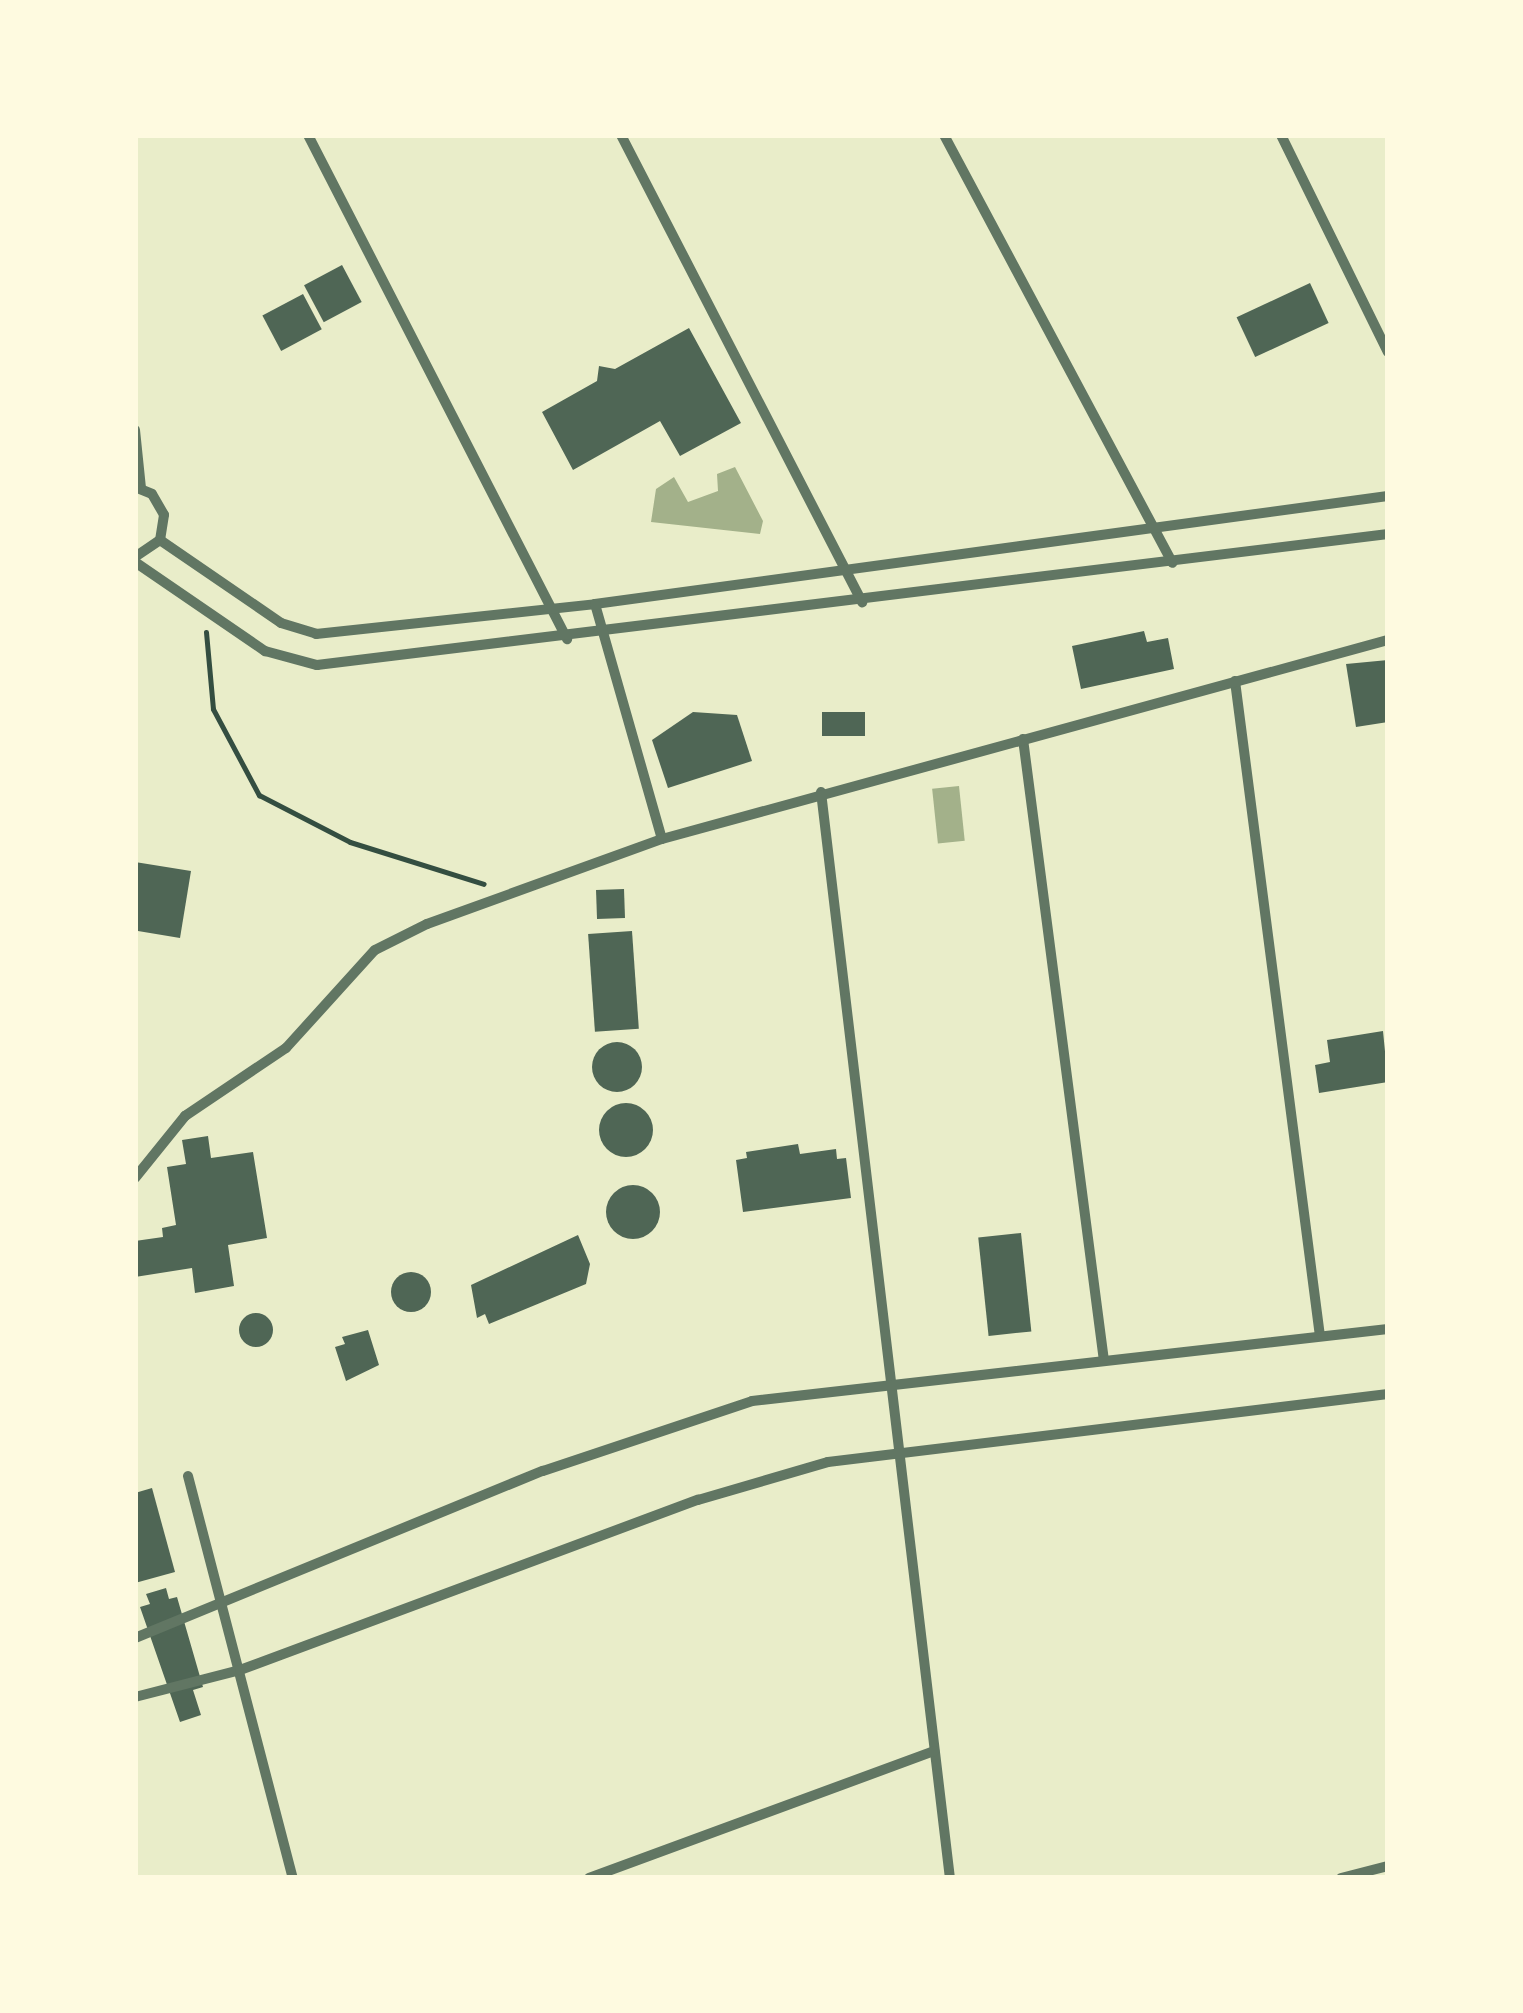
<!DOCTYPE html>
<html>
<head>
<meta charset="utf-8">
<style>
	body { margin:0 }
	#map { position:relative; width:1523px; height:2013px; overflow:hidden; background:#e9edc9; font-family:Figtree,sans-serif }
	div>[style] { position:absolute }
	.water>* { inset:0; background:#a3b18a; transform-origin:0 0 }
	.building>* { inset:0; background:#4f6655; transform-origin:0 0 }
	.round { border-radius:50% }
	.path>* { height:5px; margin:-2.5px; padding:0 2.5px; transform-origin:2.5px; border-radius:2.5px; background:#344e41 }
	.minor>* { height:10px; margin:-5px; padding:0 5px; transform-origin:5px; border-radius:5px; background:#617663 }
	span { translate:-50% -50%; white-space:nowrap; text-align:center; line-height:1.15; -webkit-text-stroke:10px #fefae0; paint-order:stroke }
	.frame { position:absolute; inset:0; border:138px solid #fefae0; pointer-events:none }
</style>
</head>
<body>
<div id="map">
	<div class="water">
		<div style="clip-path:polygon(735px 467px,763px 521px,760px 534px,651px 522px,656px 489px,674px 477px,688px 502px,718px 491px,717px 474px)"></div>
		<div style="left:959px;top:786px;width:55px;height:27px;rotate:84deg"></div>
	</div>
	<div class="building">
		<div style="left:342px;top:265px;width:42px;height:43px;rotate:62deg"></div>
		<div style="left:1310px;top:283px;width:44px;height:81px;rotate:65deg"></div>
		<div style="left:303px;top:294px;width:40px;height:46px;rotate:62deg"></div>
		<div style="clip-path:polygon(689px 328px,741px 423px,680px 456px,660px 421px,573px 470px,542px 412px,597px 381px,599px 366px,615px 369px)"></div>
		<div style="clip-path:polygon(1144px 631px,1147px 642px,1168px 638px,1174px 669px,1081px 689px,1072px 646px)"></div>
		<div style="clip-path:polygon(1388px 660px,1388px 722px,1356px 727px,1346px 664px)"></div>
		<div style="clip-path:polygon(693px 712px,737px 715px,752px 761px,668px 788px,652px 740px)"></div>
		<div style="left:822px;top:712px;width:43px;height:24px"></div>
		<div style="clip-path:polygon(135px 862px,191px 871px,180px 938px,138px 931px)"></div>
		<div style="left:624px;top:889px;width:29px;height:28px;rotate:88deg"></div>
		<div style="left:632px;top:931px;width:98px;height:44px;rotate:86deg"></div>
		<div style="clip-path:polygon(1383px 1031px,1388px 1082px,1319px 1093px,1315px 1065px,1330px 1062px,1327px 1040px)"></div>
		<div class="round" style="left:592px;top:1042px;width:50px;height:50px"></div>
		<div class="round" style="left:599px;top:1103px;width:54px;height:54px"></div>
		<div style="clip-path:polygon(208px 1136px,211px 1158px,253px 1152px,267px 1238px,228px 1245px,234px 1286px,195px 1293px,192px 1268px,135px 1277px,135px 1241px,163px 1237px,162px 1228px,176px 1225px,167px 1167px,186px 1164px,182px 1140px)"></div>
		<div style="clip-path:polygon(798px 1144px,800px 1154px,836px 1149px,837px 1159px,846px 1158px,851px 1198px,743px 1212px,736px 1160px,747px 1158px,746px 1152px)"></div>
		<div class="round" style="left:606px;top:1185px;width:54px;height:54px"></div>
		<div style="left:1021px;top:1233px;width:99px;height:43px;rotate:84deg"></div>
		<div style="clip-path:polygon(578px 1235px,590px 1264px,586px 1284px,489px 1324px,485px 1314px,477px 1318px,471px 1285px)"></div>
		<div class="round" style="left:391px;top:1272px;width:40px;height:40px"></div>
		<div class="round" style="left:239px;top:1313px;width:34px;height:34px"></div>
		<div style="clip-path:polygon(368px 1330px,379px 1365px,346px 1381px,335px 1347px,345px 1344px,342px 1337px)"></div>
		<div style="clip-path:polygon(152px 1488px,175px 1572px,135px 1583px,135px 1493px)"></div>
		<div style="clip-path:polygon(166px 1588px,169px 1599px,177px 1597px,203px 1687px,193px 1690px,201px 1715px,180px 1722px,140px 1607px,150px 1604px,146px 1594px)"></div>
	</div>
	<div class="path">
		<div style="left:206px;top:632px;width:77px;rotate:84.8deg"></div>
		<div style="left:213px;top:709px;width:98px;rotate:61.9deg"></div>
		<div style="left:259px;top:795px;width:102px;rotate:27.3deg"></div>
		<div style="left:350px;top:842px;width:140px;rotate:17.4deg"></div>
	</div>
	<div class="minor">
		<div style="left:308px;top:135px;width:567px;rotate:62.8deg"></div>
		<div style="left:621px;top:135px;width:526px;rotate:62.7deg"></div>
		<div style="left:944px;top:135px;width:485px;rotate:61.9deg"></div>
		<div style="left:1281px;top:135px;width:242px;rotate:63.8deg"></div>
		<div style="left:135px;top:430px;width:58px;rotate:84.1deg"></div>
		<div style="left:135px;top:487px;width:18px;rotate:22deg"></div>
		<div style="left:152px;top:494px;width:24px;rotate:60deg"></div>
		<div style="left:164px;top:515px;width:25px;rotate:99deg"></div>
		<div style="left:160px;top:540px;width:30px;rotate:146deg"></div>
		<div style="left:160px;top:540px;width:147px;rotate:34.4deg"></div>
		<div style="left:281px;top:623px;width:37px;rotate:17deg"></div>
		<div style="left:316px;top:634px;width:281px;rotate:-6.1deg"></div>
		<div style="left:595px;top:604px;width:800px;rotate:-7.76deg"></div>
		<div style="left:135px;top:562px;width:158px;rotate:34.4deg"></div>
		<div style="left:265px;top:651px;width:54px;rotate:15.1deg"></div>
		<div style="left:317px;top:665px;width:1079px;rotate:-6.97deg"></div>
		<div style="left:595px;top:604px;width:244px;rotate:74.1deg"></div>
		<div style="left:1235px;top:681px;width:660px;rotate:82.61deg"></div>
		<div style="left:1023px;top:739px;width:627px;rotate:82.58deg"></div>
		<div style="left:821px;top:792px;width:1094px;rotate:83.23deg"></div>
		<div style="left:135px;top:1178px;width:80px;rotate:-51.1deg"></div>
		<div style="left:185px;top:1116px;width:122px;rotate:-34deg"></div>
		<div style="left:286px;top:1048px;width:132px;rotate:-47.8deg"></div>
		<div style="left:375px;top:950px;width:58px;rotate:-26.6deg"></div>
		<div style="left:427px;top:924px;width:250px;rotate:-19.9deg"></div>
		<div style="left:662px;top:839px;width:753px;rotate:-15.33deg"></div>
		<div style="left:188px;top:1476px;width:415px;rotate:75.4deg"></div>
		<div style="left:135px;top:1638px;width:441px;rotate:-22.3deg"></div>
		<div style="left:543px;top:1471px;width:220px;rotate:-18.5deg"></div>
		<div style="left:752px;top:1401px;width:640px;rotate:-6.46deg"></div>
		<div style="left:135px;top:1697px;width:108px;rotate:-14.4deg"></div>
		<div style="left:240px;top:1670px;width:489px;rotate:-20.4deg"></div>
		<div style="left:698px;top:1500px;width:135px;rotate:-16.3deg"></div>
		<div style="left:828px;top:1462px;width:564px;rotate:-6.92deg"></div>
		<div style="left:589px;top:1878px;width:368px;rotate:-20.2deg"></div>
		<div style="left:1341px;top:1878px;width:49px;rotate:-14.3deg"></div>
	</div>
	<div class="frame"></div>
</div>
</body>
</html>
